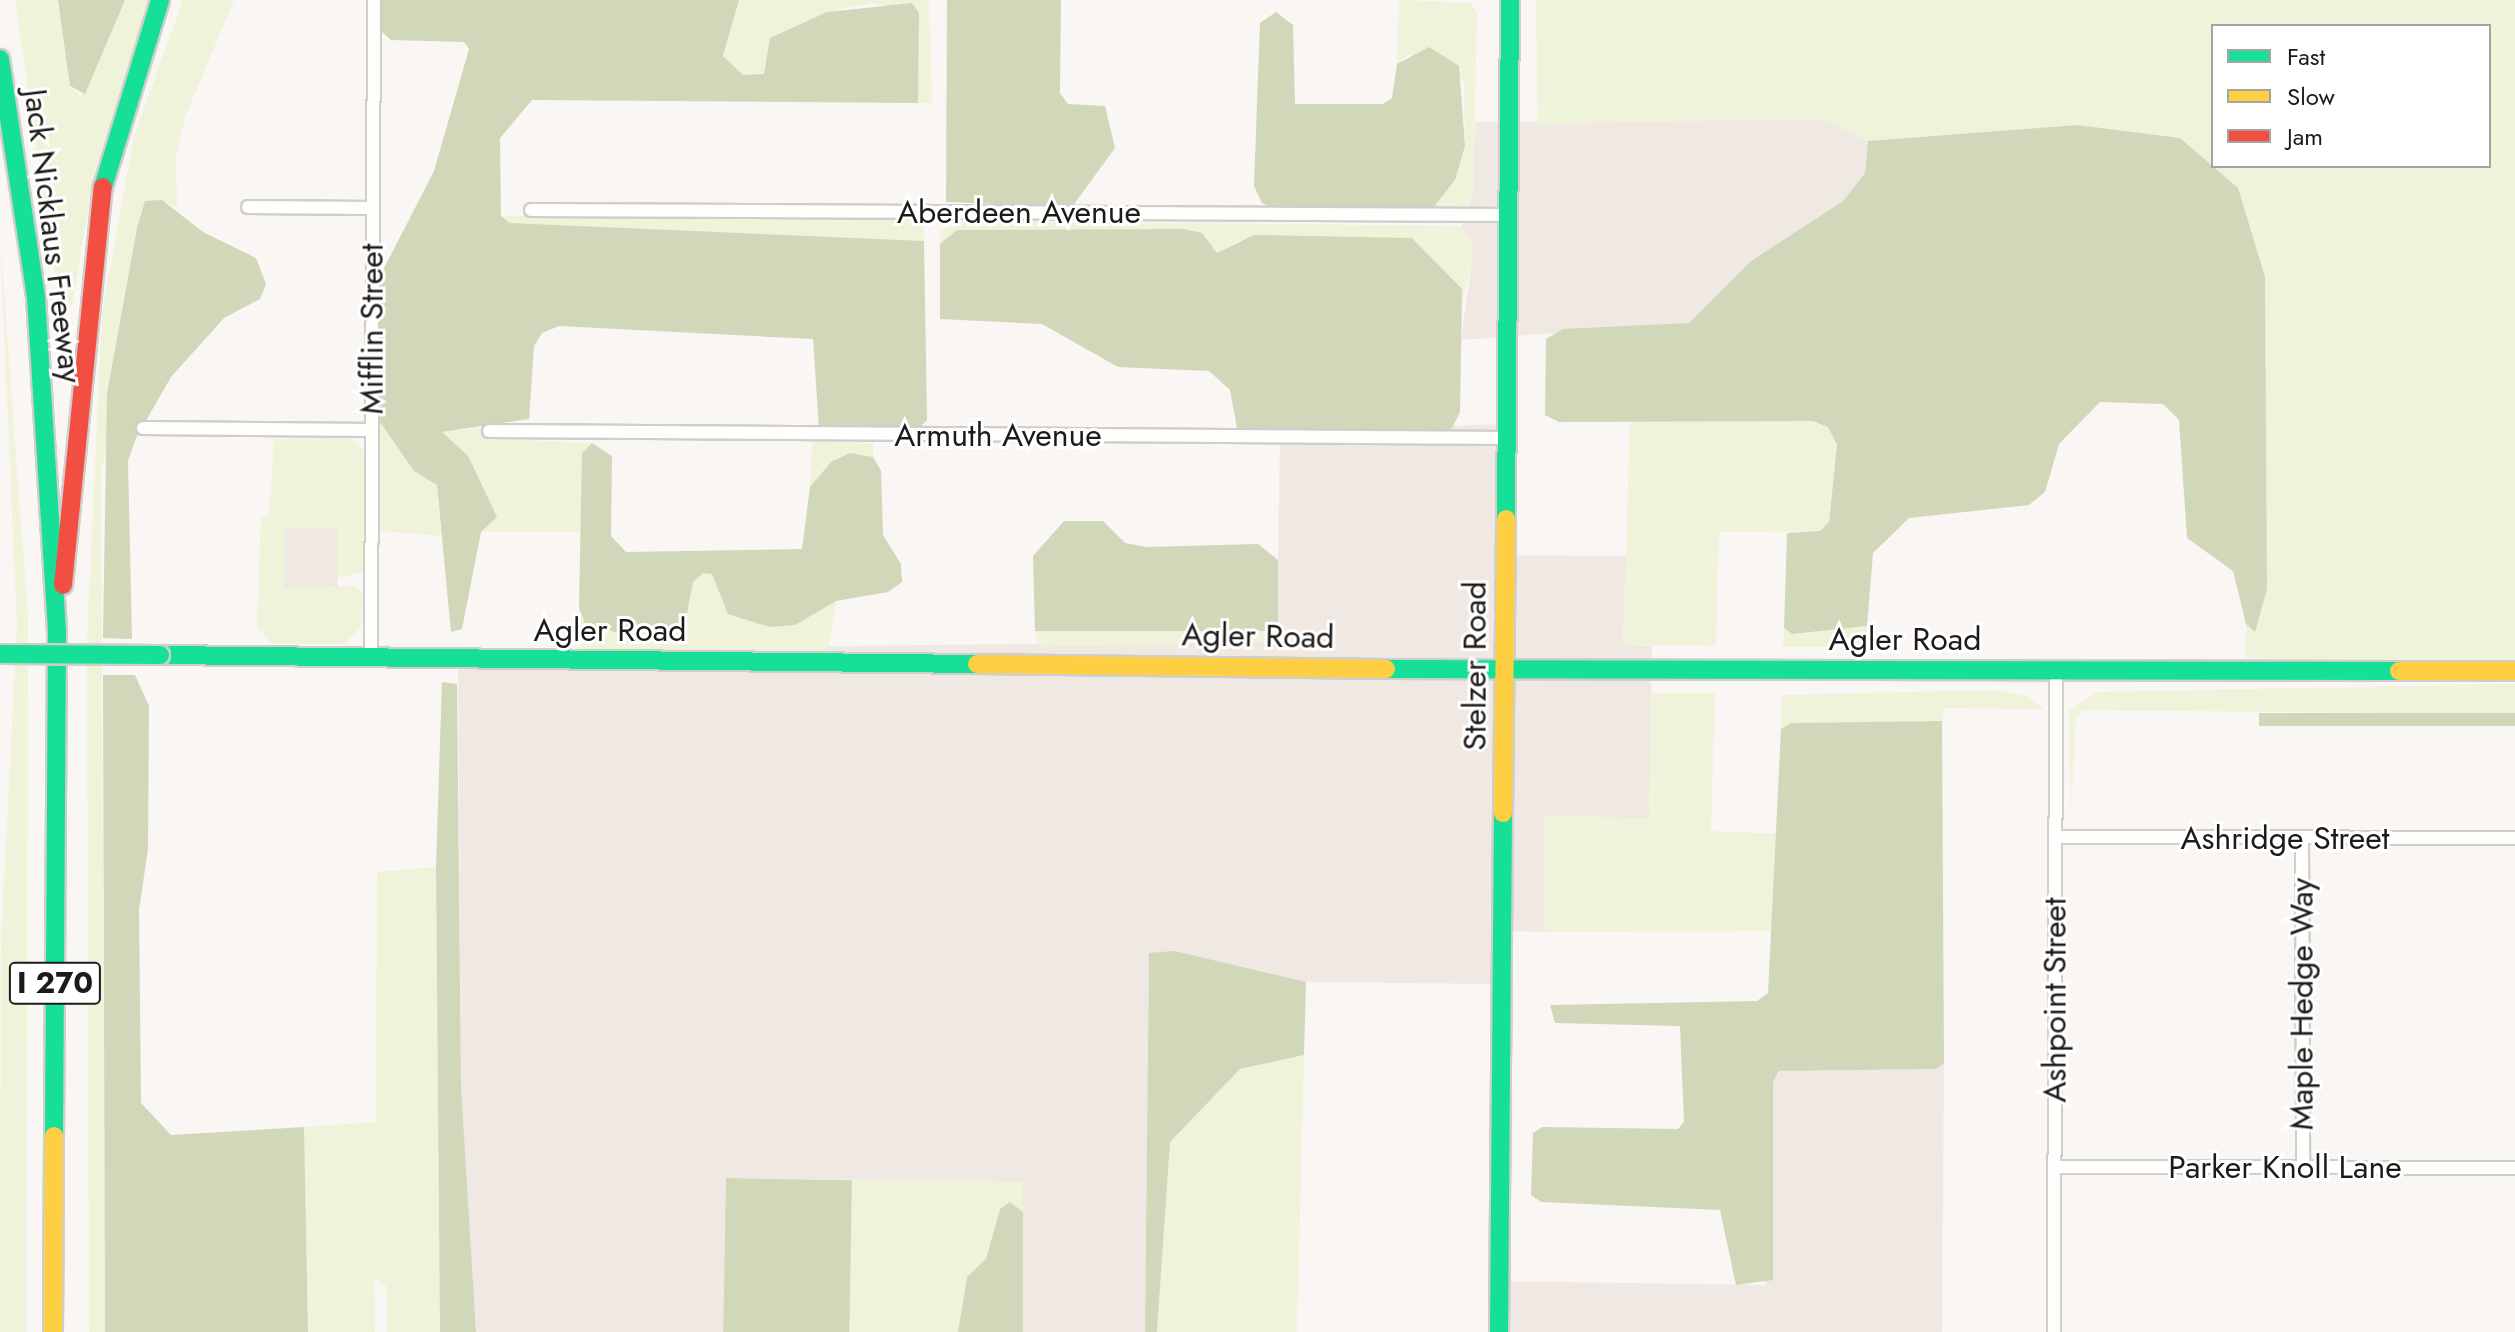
<!DOCTYPE html>
<html>
<head>
<meta charset="utf-8">
<style>
	body { margin:0 }
	#map { position:relative; width:2515px; height:1332px; overflow:hidden; background:#f9f6f3; font-family:Jost,sans-serif }
	div>[style] { position:absolute }
	.built>* { inset:0; background:#f0e8e2; transform-origin:0 0 }
	.green>* { inset:0; background:#eef3da }
	.forest>* { inset:0; background:#d1d7b9; transform-origin:0 0 }
	.roads { filter:drop-shadow(2px 0 #d0cecb) drop-shadow(-2px 0 #d0cecb) drop-shadow(0 2px #d0cecb) drop-shadow(0 -2px #d0cecb) }
	.street>* { height:12px; margin:-6px; padding:0 6px; transform-origin:6px; border-radius:6px; background:#fefefd }
	.fast>* { height:18px; margin:-9px; padding:0 9px; transform-origin:9px; border-radius:9px; background:#16e098 }
	.slow>* { height:18px; margin:-9px; padding:0 9px; transform-origin:9px; border-radius:9px; background:#ffcf43 }
	.jam>* { height:18px; margin:-9px; padding:0 9px; transform-origin:9px; border-radius:9px; background:#f24e42 }
	.bridges { filter:drop-shadow(2px 0 #d0cecb) drop-shadow(-2px 0 #d0cecb) drop-shadow(0 2px #d0cecb) drop-shadow(0 -2px #d0cecb) }
	.fast-bridge>* { height:18px; margin:-9px; padding:0 9px; transform-origin:9px; border-radius:9px; background:#16e098 }
	span { translate:-50% -50%; white-space:nowrap; text-align:center; line-height:1.15; -webkit-text-stroke:6px #fff; paint-order:stroke }
	.shield-label span { padding:2px 6px; background:#fff; border:2px solid; border-radius:6px; -webkit-text-stroke-width:0 }
	.shield-label { font-size:30px; color:#1d1b19; font-weight:700 }
	.street-label { font-size:32px; color:#1d1b19 }
	.legend { position:absolute; left:2211px; top:24px; width:280px; height:144px; box-sizing:border-box; background:#fff; border:2px solid #a5a4a3; margin:0; padding:10px 14px; list-style:none; font-size:24px; color:#1d1b19 }
	.legend li { display:flex; align-items:center; gap:16px; height:40px }
	.legend b { width:40px; border:2px solid #a5a4a3 }
</style>
</head>
<body>
<div id="map">
	<div class="built">
		<div style="clip-path:polygon(1821px 119px,1868px 141px,1865px 173px,1843px 201px,1751px 261px,1688px 323px,1461px 340px,1471px 266px,1462px 226px,1473px 191px,1475px 122px)"></div>
		<div style="clip-path:polygon(1500px 424px,1497px 555px,1626px 556px,1623px 645px,1652px 646px,1649px 818px,1544px 817px,1545px 932px,1502px 931px,1499px 984px,1306px 982px,1149px 953px,1145px 1332px,1023px 1332px,1023px 1182px,727px 1178px,727px 1332px,476px 1332px,461px 1086px,458px 660px,580px 662px,581px 649px,1277px 641px,1280px 433px)"></div>
		<div style="left:284px;top:527px;width:54px;height:60px"></div>
		<div style="clip-path:polygon(1944px 1063px,1942px 1332px,1493px 1332px,1493px 1281px,1765px 1285px,1773px 1082px,1780px 1071px,1936px 1069px)"></div>
	</div>
	<div class="green">
		<div style="clip-path:polygon(15px 0,58px 0,70px 86px,80px 96px,125px 0,150px 0,95px 170px,72px 305px,59px 304px)"></div>
		<div style="clip-path:polygon(183px 0,234px 0,185px 117px,176px 157px,177px 208px,162px 200px,101px 472px,105px 1332px,89px 1332px,87px 639px,102px 314px,134px 136px)"></div>
		<div style="clip-path:polygon(739px 0,929px 0,932px 103px,918px 103px,919px 13px,872px 3px,827px 12px,771px 38px,763px 74px,743px 75px,723px 56px)"></div>
		<div style="clip-path:polygon(1399px 0,1470px 3px,1477px 12px,1473px 191px,1464px 210px,1415px 213px,1433px 208px,1455px 180px,1465px 147px,1464px 82px,1410px 54px,1397px 64px)"></div>
		<div style="clip-path:polygon(evenodd,1536px 0,2515px 0,2515px 663px,2245px 658px,2246px 624px,2255px 631px,2267px 589px,2265px 277px,2077px 125px,1868px 141px,1821px 119px,1538px 124px,1536px 0,2213px 26px,2489px 26px,2489px 166px,2213px 166px,2213px 26px)"></div>
		<div style="clip-path:polygon(501px 216px,923px 220px,924px 241px,510px 223px)"></div>
		<div style="clip-path:polygon(958px 221px,1462px 226px,1472px 242px,1471px 266px,1462px 305px,1462px 289px,1412px 238px,1241px 240px,1217px 253px,1202px 233px,1184px 229px,958px 230px,940px 244px,941px 231px)"></div>
		<div style="clip-path:polygon(0 239px,28px 618px,26px 1332px,0 1332px,1px 940px,17px 628px)"></div>
		<div style="clip-path:polygon(1813px 421px,1828px 427px,1837px 445px,1829px 522px,1820px 531px,1719px 532px,1716px 646px,1623px 645px,1630px 422px)"></div>
		<div style="clip-path:polygon(380px 422px,414px 471px,437px 485px,441px 536px,381px 531px)"></div>
		<div style="clip-path:polygon(522px 424px,520px 440px,592px 443px,582px 453px,581px 532px,481px 532px,497px 517px,442px 432px)"></div>
		<div style="clip-path:polygon(274px 439px,351px 438px,363px 450px,363px 572px,337px 578px,337px 527px,284px 527px,284px 587px,355px 586px,363px 594px,361px 626px,344px 644px,272px 644px,257px 627px,261px 516px,269px 515px)"></div>
		<div style="clip-path:polygon(812px 442px,873px 443px,873px 457px,850px 453px,810px 487px)"></div>
		<div style="clip-path:polygon(703px 572px,712px 574px,729px 614px,795px 625px,836px 601px,828px 650px,581px 649px,579px 608px,585px 623px,655px 631px,675px 626px,686px 619px,693px 581px)"></div>
		<div style="clip-path:polygon(1278px 624px,1278px 641px,1271px 642px,1039px 647px,1035px 631px,1271px 631px)"></div>
		<div style="clip-path:polygon(1867px 626px,1868px 647px,1783px 647px,1784px 628px,1792px 634px)"></div>
		<div style="clip-path:polygon(2515px 684px,2515px 714px,2083px 710px,2076px 717px,2071px 811px,2069px 710px,2098px 692px)"></div>
		<div style="clip-path:polygon(1995px 690px,2026px 696px,2044px 709px,1943px 708px,1942px 721px,1791px 723px,1781px 729px,1782px 695px)"></div>
		<div style="clip-path:polygon(1651px 693px,1715px 693px,1711px 831px,1778px 834px,1771px 931px,1545px 932px,1544px 817px,1649px 818px)"></div>
		<div style="clip-path:polygon(436px 867px,440px 1332px,387px 1332px,386px 1286px,374px 1278px,375px 1332px,308px 1332px,304px 1127px,376px 1122px,377px 872px)"></div>
		<div style="clip-path:polygon(1304px 1055px,1297px 1332px,1157px 1332px,1170px 1142px,1240px 1069px)"></div>
		<div style="clip-path:polygon(852px 1180px,1023px 1182px,1023px 1212px,1011px 1203px,1000px 1209px,986px 1259px,967px 1277px,958px 1332px,849px 1332px)"></div>
	</div>
	<div class="forest">
		<div style="clip-path:polygon(58px 0,125px 0,85px 94px,70px 86px)"></div>
		<div style="clip-path:polygon(382px 0,739px 0,723px 56px,743px 75px,764px 74px,770px 38px,827px 12px,912px 3px,919px 13px,918px 103px,532px 100px,500px 138px,501px 216px,510px 223px,924px 241px,927px 420px,918px 429px,819px 428px,813px 339px,559px 326px,542px 333px,534px 346px,529px 419px,442px 432px,468px 456px,497px 517px,481px 532px,462px 629px,451px 632px,437px 485px,414px 471px,380px 422px,378px 280px,434px 171px,469px 49px,464px 42px,391px 40px,381px 31px)"></div>
		<div style="clip-path:polygon(947px 0,1061px 0,1060px 93px,1068px 104px,1105px 106px,1115px 148px,1072px 207px,946px 202px)"></div>
		<div style="clip-path:polygon(1276px 12px,1293px 25px,1295px 104px,1383px 104px,1392px 98px,1397px 64px,1429px 47px,1459px 66px,1465px 146px,1455px 180px,1433px 208px,1276px 210px,1262px 203px,1254px 186px,1260px 23px)"></div>
		<div style="clip-path:polygon(2077px 125px,2180px 138px,2238px 188px,2265px 277px,2267px 589px,2255px 632px,2246px 624px,2233px 571px,2187px 538px,2179px 420px,2163px 404px,2100px 402px,2059px 444px,2045px 492px,2029px 505px,1909px 518px,1873px 553px,1867px 626px,1792px 634px,1784px 628px,1787px 533px,1820px 531px,1829px 522px,1837px 445px,1828px 427px,1813px 421px,1559px 422px,1545px 415px,1546px 339px,1563px 329px,1689px 323px,1751px 261px,1843px 201px,1865px 173px,1868px 141px)"></div>
		<div style="clip-path:polygon(162px 200px,203px 232px,256px 258px,266px 284px,260px 299px,224px 318px,171px 377px,136px 438px,128px 461px,132px 639px,103px 638px,107px 394px,137px 228px,145px 201px)"></div>
		<div style="clip-path:polygon(1184px 229px,1202px 233px,1217px 253px,1254px 235px,1412px 238px,1462px 289px,1460px 412px,1450px 432px,1238px 433px,1230px 390px,1209px 371px,1118px 367px,1042px 324px,940px 319px,940px 244px,957px 230px)"></div>
		<div style="clip-path:polygon(592px 443px,612px 456px,611px 536px,626px 552px,802px 549px,810px 487px,831px 462px,850px 453px,873px 457px,881px 471px,883px 535px,901px 564px,902px 582px,888px 592px,836px 601px,795px 625px,770px 627px,728px 614px,712px 574px,703px 573px,693px 582px,686px 619px,675px 626px,619px 633px,585px 623px,579px 608px,582px 453px)"></div>
		<div style="clip-path:polygon(1064px 521px,1103px 521px,1125px 543px,1147px 547px,1258px 544px,1278px 560px,1278px 624px,1272px 631px,1035px 631px,1033px 556px)"></div>
		<div style="clip-path:polygon(103px 675px,135px 675px,149px 706px,148px 849px,139px 910px,141px 1103px,171px 1135px,304px 1127px,308px 1332px,105px 1332px)"></div>
		<div style="clip-path:polygon(442px 682px,457px 684px,461px 1086px,476px 1332px,440px 1332px,436px 867px)"></div>
		<div style="left:2259px;top:713px;width:256px;height:13px"></div>
		<div style="clip-path:polygon(1942px 721px,1944px 1063px,1936px 1069px,1779px 1071px,1773px 1082px,1773px 1280px,1736px 1285px,1720px 1210px,1541px 1202px,1531px 1195px,1533px 1133px,1542px 1127px,1678px 1129px,1684px 1122px,1680px 1026px,1555px 1023px,1550px 1005px,1757px 1001px,1768px 993px,1781px 729px,1791px 723px)"></div>
		<div style="clip-path:polygon(1174px 951px,1306px 982px,1304px 1055px,1240px 1069px,1170px 1142px,1157px 1332px,1145px 1332px,1149px 953px)"></div>
		<div style="left:726px;top:1178px;width:126px;height:154px;rotate:1deg"></div>
		<div style="clip-path:polygon(1010px 1202px,1023px 1212px,1023px 1332px,958px 1332px,967px 1277px,986px 1259px,1000px 1209px)"></div>
	</div>
	<div class="roads">
		<div class="street">
			<div style="left:248px;top:207px;width:124px;rotate:0.5deg"></div>
			<div style="left:531px;top:210px;width:977px;rotate:0.29deg"></div>
			<div style="left:143px;top:428px;width:229px;rotate:0.5deg"></div>
			<div style="left:489px;top:431px;width:1018px;rotate:0.39deg"></div>
			<div style="left:371px;top:657px;width:657px;rotate:-89.74deg"></div>
			<div style="left:2056px;top:837px;width:459px;rotate:0.1deg"></div>
			<div style="left:2302px;top:840px;width:327px;rotate:89.8deg"></div>
			<div style="left:2054px;top:1167px;width:461px;rotate:0.1deg"></div>
			<div style="left:2054px;top:1332px;width:663px;rotate:-89.83deg"></div>
		</div>
		<div class="fast">
			<div style="left:0;top:59px;width:241px;rotate:81.4deg"></div>
			<div style="left:36px;top:297px;width:337px;rotate:86.4deg"></div>
			<div style="left:57px;top:633px;width:503px;rotate:90.34deg"></div>
			<div style="left:103px;top:187px;width:195px;rotate:-73deg"></div>
			<div style="left:1506px;top:519px;width:519px;rotate:-89.56deg"></div>
			<div style="left:160px;top:655px;width:817px;rotate:0.63deg"></div>
			<div style="left:1386px;top:669px;width:1013px;rotate:0.11deg"></div>
			<div style="left:1499px;top:1332px;width:519px;rotate:-89.56deg"></div>
		</div>
		<div class="slow">
			<div style="left:977px;top:664px;width:409px;rotate:0.7deg"></div>
			<div style="left:2399px;top:671px;width:116px"></div>
			<div style="left:1503px;top:813px;width:294px;rotate:-89.4deg"></div>
			<div style="left:53px;top:1332px;width:196px;rotate:-89.7deg"></div>
		</div>
		<div class="jam">
			<div style="left:63px;top:585px;width:400px;rotate:-84.3deg"></div>
		</div>
	</div>
	<div class="bridges">
		<div class="fast-bridge">
			<div style="left:0;top:654px;width:160px;rotate:0.4deg"></div>
		</div>
	</div>
	<div class="shield-label">
		<span style="left:55px;top:983px">I 270</span>
	</div>
	<div class="street-label">
		<span style="left:1019px;top:212px">Aberdeen Avenue</span>
		<span style="left:53px;top:236px;rotate:83deg">Jack Nicklaus Freeway</span>
		<span style="left:372px;top:329px;rotate:-90deg">Mifflin Street</span>
		<span style="left:998px;top:435px">Armuth Avenue</span>
		<span style="left:610px;top:630px">Agler Road</span>
		<span style="left:1258px;top:636px;rotate:1deg">Agler Road</span>
		<span style="left:1905px;top:639px">Agler Road</span>
		<span style="left:1475px;top:666px;rotate:-90deg">Stelzer Road</span>
		<span style="left:2285px;top:838px">Ashridge Street</span>
		<span style="left:2055px;top:1000px;rotate:-90deg">Ashpoint Street</span>
		<span style="left:2302px;top:1004px;rotate:-90deg">Maple Hedge Way</span>
		<span style="left:2285px;top:1167px">Parker Knoll Lane</span>
	</div>
	<ul class="legend">
	<li><b style="height:10px;background:#16e098"></b>Fast</li>
	<li><b style="height:10px;background:#ffcf43"></b>Slow</li>
	<li><b style="height:10px;background:#f24e42"></b>Jam</li>
	</ul>
</div>
</body>
</html>
